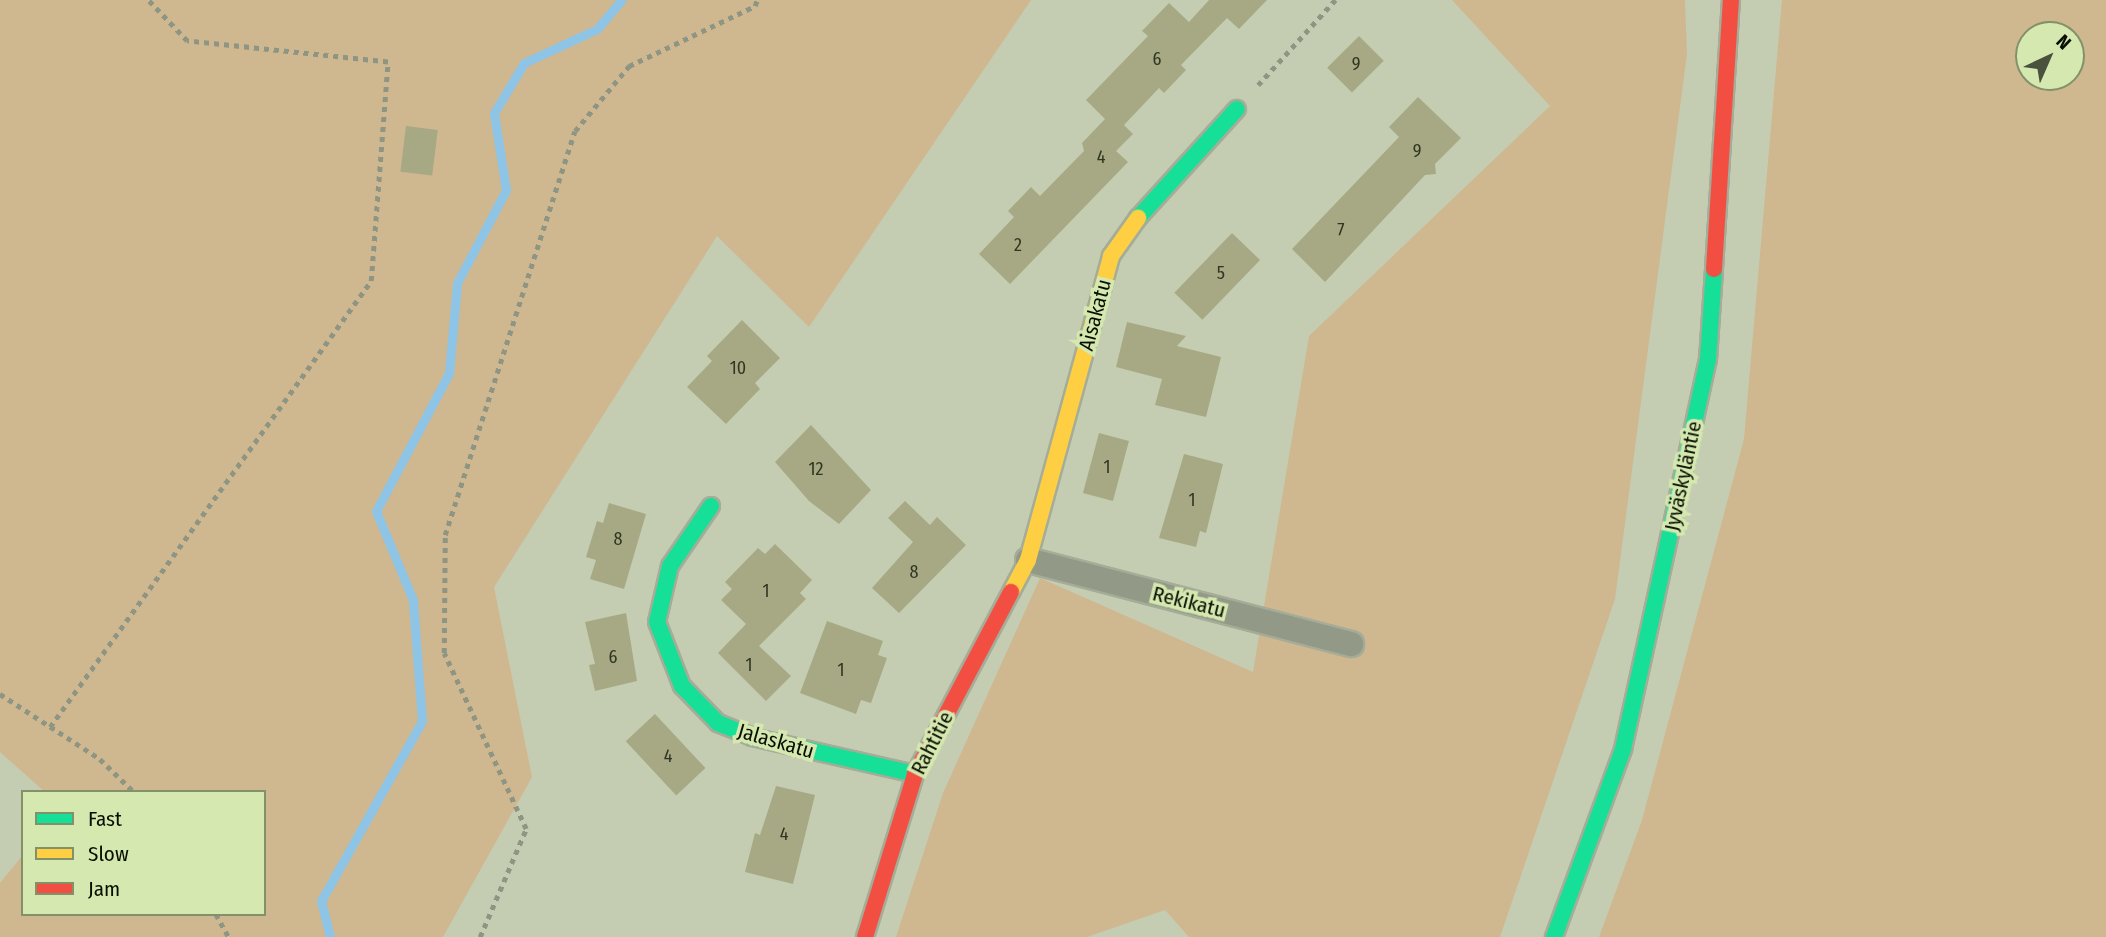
<!DOCTYPE html>
<html>
<head>
<meta charset="utf-8">
<style>
	body { margin:0 }
	#map { position:relative; width:2106px; height:937px; overflow:hidden; background:#c4cdb1; font-family:"Fira Sans Condensed",sans-serif }
	div>[style] { position:absolute }
	.green>* { inset:0; background:#cfb790 }
	.stream>* { height:9px; margin:-4.5px; padding:0 4.5px; transform-origin:4.5px; border-radius:4.5px; background:#8ec5e6 }
	.building>* { inset:0; background:#a7a984; transform-origin:0 0 }
	.path>* { height:4.5px; margin-top:-2.25px; transform-origin:0; background:repeating-linear-gradient(90deg,#8e9582 0 5px,transparent 0 10px) }
	.roads { filter:drop-shadow(2px 0 #a5ac97) drop-shadow(-2px 0 #a5ac97) drop-shadow(0 2px #a5ac97) drop-shadow(0 -2px #a5ac97) }
	.street>* { height:24px; margin:-12px; padding:0 12px; transform-origin:12px; border-radius:12px; background:#929986 }
	.fast>* { height:16px; margin:-8px; padding:0 8px; transform-origin:8px; border-radius:8px; background:#16e098 }
	.slow>* { height:16px; margin:-8px; padding:0 8px; transform-origin:8px; border-radius:8px; background:#ffcf43 }
	.jam>* { height:16px; margin:-8px; padding:0 8px; transform-origin:8px; border-radius:8px; background:#f24e42 }
	span { translate:-50% -50%; white-space:nowrap; text-align:center; line-height:1.15; -webkit-text-stroke:7px #d5e8b0; paint-order:stroke }
	.number-label { font-size:18px; color:#303621 }
	.number-label span { -webkit-text-stroke-width:0 }
	.street-label { font-size:21px; color:#090f00 }
	.legend { position:absolute; left:21px; top:790px; width:245px; height:126px; box-sizing:border-box; background:#d5e8b0; border:2px solid #83916a; margin:0; padding:9px 12px; list-style:none; font-size:21px; color:#090f00 }
	.legend li { display:flex; align-items:center; gap:14px; height:35px }
	.legend b { width:35px; border:2px solid #83916a }
	.north { position:absolute; left:2015px; top:21px; width:70px; height:70px; box-sizing:border-box; background:#d5e8b0; border:2px solid #83916a; border-radius:50%; rotate:44deg; font-size:19px; font-weight:700; line-height:28px; text-align:center; color:#090f00 }
	.north::after { content:''; display:block; margin:auto; width:24px; height:32px; background:#4a523e; clip-path:polygon(50% 0,100% 100%,50% 72%,0 100%) }
</style>
</head>
<body>
<div id="map">
	<div class="green">
		<div style="clip-path:polygon(0 0,1031px 0,809px 327px,717px 236px,494px 587px,532px 777px,443px 937px,0 937px,0 883px,23px 855px,23px 914px,264px 914px,264px 792px,45px 792px,0 752px)"></div>
		<div style="clip-path:polygon(1452px 0,1685px 0,1687px 54px,1615px 599px,1500px 937px,1189px 937px,1165px 910px,1087px 937px,896px 937px,943px 793px,1040px 578px,1253px 672px,1309px 336px,1550px 106px)"></div>
		<div style="clip-path:polygon(evenodd,1782px 0,2106px 0,2106px 937px,1599px 937px,1642px 820px,1744px 439px,1782px 0,2071px 35px,2071px 77px,2029px 77px,2029px 35px,2071px 35px)"></div>
	</div>
	<div class="stream">
		<div style="left:330px;top:937px;width:37px;rotate:-104deg"></div>
		<div style="left:321px;top:901px;width:206px;rotate:-60.7deg"></div>
		<div style="left:422px;top:721px;width:121px;rotate:-94.3deg"></div>
		<div style="left:413px;top:600px;width:96px;rotate:-112.6deg"></div>
		<div style="left:376px;top:511px;width:156px;rotate:-62.1deg"></div>
		<div style="left:449px;top:373px;width:90px;rotate:-84.9deg"></div>
		<div style="left:457px;top:283px;width:105px;rotate:-62.2deg"></div>
		<div style="left:506px;top:190px;width:78px;rotate:-98.9deg"></div>
		<div style="left:494px;top:113px;width:58px;rotate:-59deg"></div>
		<div style="left:524px;top:63px;width:81px;rotate:-25deg"></div>
		<div style="left:597px;top:29px;width:38px;rotate:-50deg"></div>
	</div>
	<div class="building">
		<div style="clip-path:polygon(1209px 0,1267px 0,1239px 29px,1227px 18px,1181px 65px,1186px 70px,1164px 93px,1159px 88px,1124px 125px,1133px 134px,1116px 151px,1128px 162px,1010px 284px,979px 254px,1014px 217px,1008px 211px,1031px 187px,1040px 196px,1084px 151px,1082px 143px,1105px 119px,1086px 100px,1148px 36px,1142px 31px,1169px 3px,1189px 22px)"></div>
		<div style="left:1359px;top:36px;width:35px;height:45px;rotate:45deg"></div>
		<div style="clip-path:polygon(1418px 97px,1461px 138px,1435px 164px,1436px 174px,1425px 175px,1325px 282px,1292px 249px,1399px 137px,1389px 127px)"></div>
		<div style="left:406px;top:126px;width:32px;height:46px;rotate:7deg"></div>
		<div style="left:1232px;top:233px;width:39px;height:83px;rotate:44deg"></div>
		<div style="clip-path:polygon(742px 320px,780px 358px,755px 383px,760px 389px,726px 424px,687px 387px,712px 361px,707px 356px)"></div>
		<div style="clip-path:polygon(1127px 322px,1186px 336px,1177px 346px,1221px 357px,1206px 417px,1155px 405px,1162px 379px,1116px 367px)"></div>
		<div style="clip-path:polygon(811px 425px,871px 490px,839px 524px,809px 501px,775px 462px)"></div>
		<div style="left:1099px;top:433px;width:31px;height:62px;rotate:15deg"></div>
		<div style="clip-path:polygon(1184px 454px,1223px 464px,1206px 533px,1200px 531px,1196px 547px,1159px 538px)"></div>
		<div style="clip-path:polygon(905px 501px,930px 525px,937px 517px,966px 545px,899px 613px,872px 588px,913px 542px,888px 518px)"></div>
		<div style="clip-path:polygon(609px 503px,646px 514px,624px 589px,590px 579px,596px 560px,586px 557px,597px 521px,603px 523px)"></div>
		<div style="clip-path:polygon(775px 544px,812px 580px,800px 593px,806px 599px,759px 646px,791px 676px,766px 701px,718px 653px,746px 624px,721px 600px,732px 589px,725px 582px,758px 548px,765px 554px)"></div>
		<div style="clip-path:polygon(626px 613px,637px 681px,595px 691px,589px 665px,595px 664px,585px 622px)"></div>
		<div style="clip-path:polygon(827px 621px,883px 641px,878px 655px,887px 658px,871px 703px,861px 700px,856px 714px,800px 693px)"></div>
		<div style="left:655px;top:714px;width:74px;height:40px;rotate:47deg"></div>
		<div style="clip-path:polygon(776px 786px,815px 795px,793px 884px,745px 872px,755px 833px,760px 835px)"></div>
	</div>
	<div class="path">
		<div style="left:1258px;top:85px;width:115px;rotate:-47.8deg"></div>
		<div style="left:0;top:694px;width:119px;rotate:33deg"></div>
		<div style="left:100px;top:759px;width:47px;rotate:44.1deg"></div>
		<div style="left:50px;top:727px;width:550px;rotate:-54.26deg"></div>
		<div style="left:371px;top:281px;width:220px;rotate:-85.6deg"></div>
		<div style="left:388px;top:62px;width:202px;rotate:-174deg"></div>
		<div style="left:187px;top:41px;width:57px;rotate:-133.6deg"></div>
		<div style="left:216px;top:914px;width:26px;rotate:61deg"></div>
		<div style="left:480px;top:937px;width:117px;rotate:-66.9deg"></div>
		<div style="left:526px;top:829px;width:194px;rotate:-115deg"></div>
		<div style="left:444px;top:653px;width:118px;rotate:-89.5deg"></div>
		<div style="left:445px;top:535px;width:424px;rotate:-72.2deg"></div>
		<div style="left:575px;top:131px;width:85px;rotate:-50.3deg"></div>
		<div style="left:629px;top:66px;width:140px;rotate:-25.5deg"></div>
		<div style="left:755px;top:6px;width:6px;rotate:-72deg"></div>
	</div>
	<div class="roads">
		<div class="street">
			<div style="left:1028px;top:560px;width:334px;rotate:14.6deg"></div>
		</div>
		<div class="fast">
			<div style="left:1138px;top:218px;width:147px;rotate:-47.8deg"></div>
			<div style="left:711px;top:506px;width:73px;rotate:124.3deg"></div>
			<div style="left:670px;top:566px;width:57px;rotate:103.1deg"></div>
			<div style="left:657px;top:622px;width:69px;rotate:68.7deg"></div>
			<div style="left:682px;top:686px;width:52px;rotate:45.8deg"></div>
			<div style="left:718px;top:723px;width:37px;rotate:22deg"></div>
			<div style="left:752px;top:737px;width:167px;rotate:12.8deg"></div>
			<div style="left:1554px;top:937px;width:200px;rotate:-69.8deg"></div>
			<div style="left:1623px;top:749px;width:398px;rotate:-77.7deg"></div>
			<div style="left:1708px;top:360px;width:91px;rotate:-86.2deg"></div>
		</div>
		<div class="slow">
			<div style="left:1011px;top:592px;width:36px;rotate:-62deg"></div>
			<div style="left:1028px;top:560px;width:315px;rotate:-74.7deg"></div>
			<div style="left:1111px;top:256px;width:47px;rotate:-54.6deg"></div>
		</div>
		<div class="jam">
			<div style="left:1714px;top:269px;width:270px;rotate:-86.4deg"></div>
			<div style="left:865px;top:937px;width:170px;rotate:-72.9deg"></div>
			<div style="left:915px;top:774px;width:206px;rotate:-62.2deg"></div>
		</div>
	</div>
	<div class="number-label">
		<span style="left:1157px;top:59px">6</span>
		<span style="left:1356px;top:64px">9</span>
		<span style="left:1417px;top:151px">9</span>
		<span style="left:1101px;top:157px">4</span>
		<span style="left:1341px;top:230px">7</span>
		<span style="left:1018px;top:245px">2</span>
		<span style="left:1221px;top:273px">5</span>
		<span style="left:738px;top:368px">10</span>
		<span style="left:1107px;top:467px">1</span>
		<span style="left:816px;top:469px">12</span>
		<span style="left:1192px;top:500px">1</span>
		<span style="left:618px;top:539px">8</span>
		<span style="left:914px;top:572px">8</span>
		<span style="left:766px;top:591px">1</span>
		<span style="left:613px;top:657px">6</span>
		<span style="left:749px;top:665px">1</span>
		<span style="left:841px;top:670px">1</span>
		<span style="left:668px;top:756px">4</span>
		<span style="left:784px;top:834px">4</span>
	</div>
	<div class="street-label">
		<span style="left:1095px;top:315px;rotate:-75deg">Aisakatu</span>
		<span style="left:1683px;top:476px;rotate:-78deg">Jyväskyläntie</span>
		<span style="left:1189px;top:602px;rotate:14deg">Rekikatu</span>
		<span style="left:776px;top:741px;rotate:16deg">Jalaskatu</span>
		<span style="left:932px;top:743px;rotate:-63deg">Rahtitie</span>
	</div>
	<ul class="legend">
	<li><b style="height:9px;background:#16e098"></b>Fast</li>
	<li><b style="height:9px;background:#ffcf43"></b>Slow</li>
	<li><b style="height:9px;background:#f24e42"></b>Jam</li>
	</ul>
	<div class="north">N</div>
</div>
</body>
</html>
